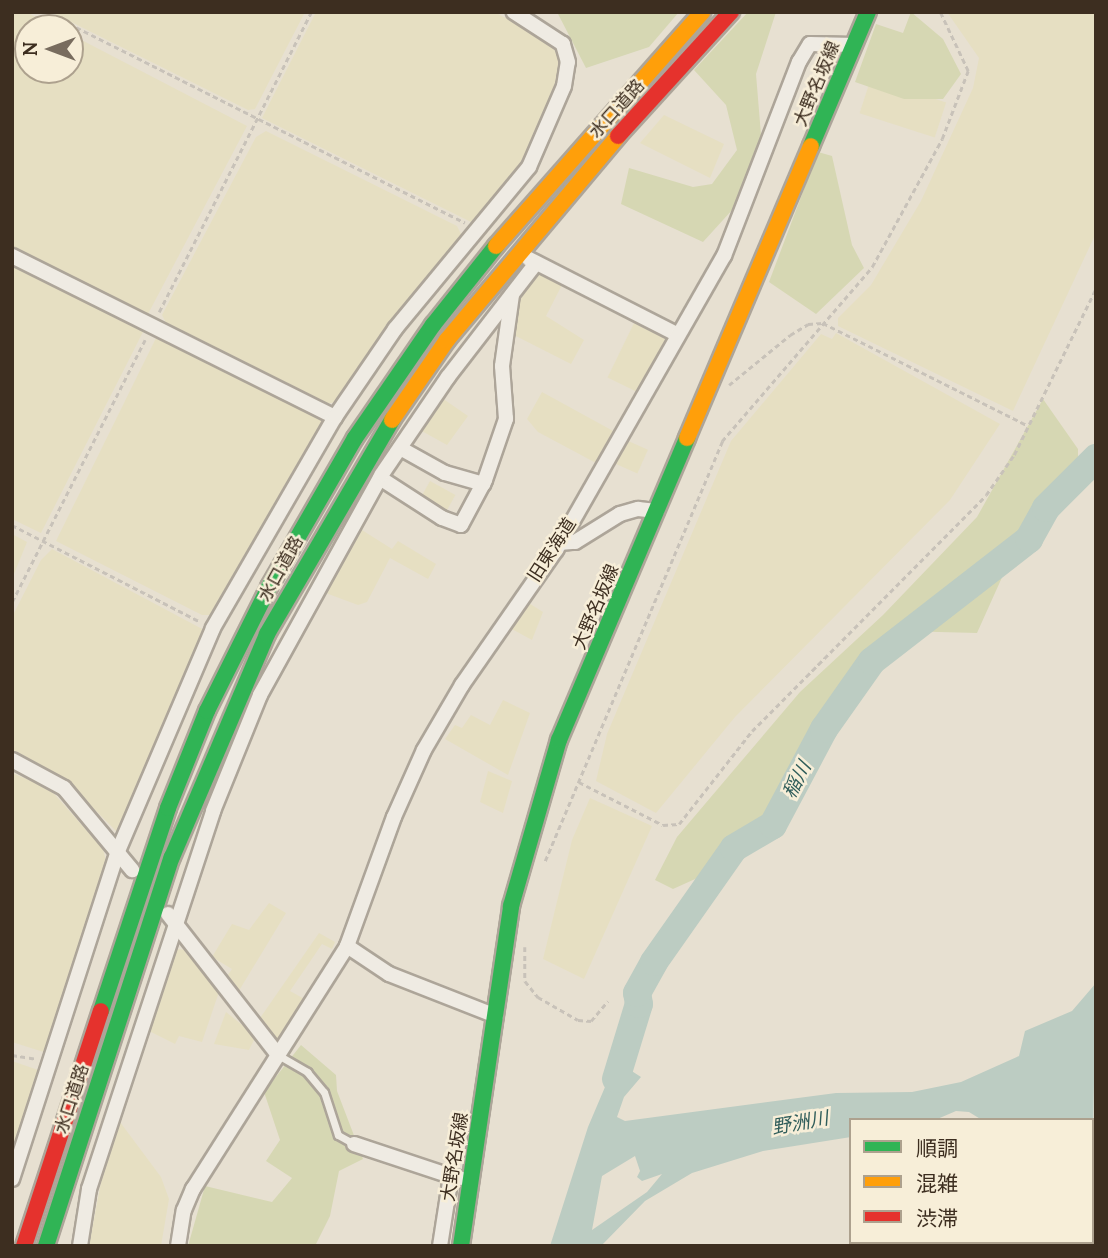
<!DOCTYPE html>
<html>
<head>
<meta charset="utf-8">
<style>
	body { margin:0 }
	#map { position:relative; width:1108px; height:1258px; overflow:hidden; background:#e7e0d1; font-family:Lora,"Noto Sans JP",serif }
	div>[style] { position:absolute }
	.farmland>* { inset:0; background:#e6dfc2; transform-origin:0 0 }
	.green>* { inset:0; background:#d6d7b3 }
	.water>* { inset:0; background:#bcccc2 }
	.river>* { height:28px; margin:-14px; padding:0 14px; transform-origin:14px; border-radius:14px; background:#bcccc2 }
	.path>* { height:2.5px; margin-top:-1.25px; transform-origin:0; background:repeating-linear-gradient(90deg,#c8c2b9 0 5px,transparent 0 8.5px) }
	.roads { filter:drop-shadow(2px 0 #ada599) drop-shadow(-2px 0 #ada599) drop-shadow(0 2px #ada599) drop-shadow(0 -2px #ada599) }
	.lane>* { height:7px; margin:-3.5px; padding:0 3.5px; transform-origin:3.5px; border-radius:3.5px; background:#efebe3 }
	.street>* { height:14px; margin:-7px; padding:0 7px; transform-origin:7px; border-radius:7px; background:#efebe3 }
	.fast>* { height:16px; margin:-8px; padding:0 8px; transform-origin:8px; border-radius:8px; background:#30b455 }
	.slow>* { height:16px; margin:-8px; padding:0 8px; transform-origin:8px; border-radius:8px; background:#ff9f0a }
	.jam>* { height:16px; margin:-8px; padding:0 8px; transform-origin:8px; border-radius:8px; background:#e5322d }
	span { translate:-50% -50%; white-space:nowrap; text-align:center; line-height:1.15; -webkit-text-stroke:5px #f7eed8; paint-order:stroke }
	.street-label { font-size:18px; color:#3d2e20 }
	.water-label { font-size:19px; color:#2f5d5a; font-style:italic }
	.frame { position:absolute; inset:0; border:14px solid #3d2e20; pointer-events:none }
	.legend { position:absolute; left:849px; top:1118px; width:245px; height:126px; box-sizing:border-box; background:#f7eed8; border:2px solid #ada18e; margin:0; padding:9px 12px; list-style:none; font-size:21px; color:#3d2e20 }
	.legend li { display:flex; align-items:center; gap:14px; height:35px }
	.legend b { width:35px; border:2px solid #ada18e }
	.north { position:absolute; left:14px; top:14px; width:70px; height:70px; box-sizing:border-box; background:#f7eed8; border:2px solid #ada18e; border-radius:50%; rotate:270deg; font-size:19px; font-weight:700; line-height:28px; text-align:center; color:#3d2e20 }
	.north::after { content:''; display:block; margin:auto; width:24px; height:32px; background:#786c5e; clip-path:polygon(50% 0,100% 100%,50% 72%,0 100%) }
</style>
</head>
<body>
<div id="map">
	<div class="farmland">
		<div style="clip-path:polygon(12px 12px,26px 12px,58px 28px,28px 28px,28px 70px,70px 70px,70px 34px,247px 126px,148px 314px,12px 248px)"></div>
		<div style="clip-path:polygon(51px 12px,305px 12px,255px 109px,248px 110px)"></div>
		<div style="clip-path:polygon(316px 12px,494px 12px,550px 41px,564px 69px,524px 163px,471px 222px,262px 118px)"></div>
		<div style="clip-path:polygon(947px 12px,1096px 12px,1096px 233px,1013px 411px,838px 326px,838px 318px,871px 285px,921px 201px,973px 88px,979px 58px)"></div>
		<div style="left:871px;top:78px;width:79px;height:37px;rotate:18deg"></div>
		<div style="clip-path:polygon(664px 115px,724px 144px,710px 178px,640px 143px)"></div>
		<div style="clip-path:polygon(266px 131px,457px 226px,461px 234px,341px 401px,325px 404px,166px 323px,162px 315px,256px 137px)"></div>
		<div style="clip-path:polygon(12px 264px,144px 330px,41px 533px,12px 519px)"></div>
		<div style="clip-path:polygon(549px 273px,564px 281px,546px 316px,584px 340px,571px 364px,510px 333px,516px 298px,533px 274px)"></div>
		<div style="left:636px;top:319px;width:37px;height:65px;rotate:26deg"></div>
		<div style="clip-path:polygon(836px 333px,1000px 424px,950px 500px,735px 717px,656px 813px,596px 781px,607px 734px,731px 441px,821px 334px,832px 339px)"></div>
		<div style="clip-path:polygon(156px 338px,322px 420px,322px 430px,213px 615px,202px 615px,56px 541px)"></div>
		<div style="clip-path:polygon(542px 392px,615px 432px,596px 463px,538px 432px,527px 419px)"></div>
		<div style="clip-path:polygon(439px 396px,468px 416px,447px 445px,420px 430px)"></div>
		<div style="left:626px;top:440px;width:24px;height:26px;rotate:24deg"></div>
		<div style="left:430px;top:481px;width:29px;height:24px;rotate:29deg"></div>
		<div style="clip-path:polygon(354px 525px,392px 549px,398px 541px,436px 564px,428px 579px,390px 558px,367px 602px,358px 605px,323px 592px)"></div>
		<div style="clip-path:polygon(12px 534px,27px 542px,12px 579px)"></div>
		<div style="clip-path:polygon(52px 549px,206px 631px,118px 833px,75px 790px,12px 753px,12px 617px,41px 560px)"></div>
		<div style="clip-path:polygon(527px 602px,543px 612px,532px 640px,510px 628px)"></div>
		<div style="clip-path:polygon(503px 700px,530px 713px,508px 775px,445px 739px,455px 725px,462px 728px,471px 715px,490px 725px)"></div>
		<div style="clip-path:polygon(488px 771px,512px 781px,503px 813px,480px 802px)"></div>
		<div style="clip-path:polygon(12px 773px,49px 788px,103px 849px,106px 861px,99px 899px,50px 1054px,12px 1042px)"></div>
		<div style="clip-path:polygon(590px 798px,652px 826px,584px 979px,543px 959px,572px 840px)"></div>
		<div style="clip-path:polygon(269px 903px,286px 913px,237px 994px,225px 979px,232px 969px,212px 957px,232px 924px,249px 930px)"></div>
		<div style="clip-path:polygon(319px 933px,335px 942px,332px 949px,322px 944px,290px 991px,306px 1000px,277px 1041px,258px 1021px)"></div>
		<div style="clip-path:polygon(174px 949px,189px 950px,220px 989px,202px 1042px,179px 1036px,175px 1044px,147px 1030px)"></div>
		<div style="clip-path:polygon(226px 1012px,256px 1036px,249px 1050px,214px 1044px)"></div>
		<div style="clip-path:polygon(12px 1061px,41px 1071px,12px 1157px)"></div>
		<div style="clip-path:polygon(120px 1122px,161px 1177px,169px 1199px,161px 1246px,89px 1246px,101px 1182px)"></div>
	</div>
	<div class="green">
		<div style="clip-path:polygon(557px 12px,679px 12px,649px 47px,586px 68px)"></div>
		<div style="clip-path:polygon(748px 12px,776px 12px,756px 74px,761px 135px,733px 209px,703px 242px,621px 204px,629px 168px,693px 187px,712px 184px,737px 150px,726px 105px,694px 70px)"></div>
		<div style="clip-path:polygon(911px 12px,943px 39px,961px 74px,943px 99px,904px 99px,855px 82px,876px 24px,903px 33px)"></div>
		<div style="clip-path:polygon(818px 152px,832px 156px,852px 245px,864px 268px,816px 314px,769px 282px)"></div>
		<div style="clip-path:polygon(1043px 399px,1078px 449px,1078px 491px,1021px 535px,977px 633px,901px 631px,845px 689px,771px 816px,704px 875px,673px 889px,655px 880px,677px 837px,800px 692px,883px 615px,977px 517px)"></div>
		<div style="clip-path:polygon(301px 1045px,336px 1075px,337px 1091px,363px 1159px,339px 1171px,330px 1216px,315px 1246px,188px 1246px,205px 1186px,272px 1202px,292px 1178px,266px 1161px,280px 1140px,264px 1092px)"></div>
	</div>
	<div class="water">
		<div style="clip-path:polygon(evenodd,1096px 983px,1093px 1135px,1092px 1120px,982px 1120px,969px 1112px,956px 1111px,935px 1120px,851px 1120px,851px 1137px,763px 1151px,692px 1173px,645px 1201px,601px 1246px,550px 1246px,588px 1127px,625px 1040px,627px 1068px,641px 1077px,624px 1097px,617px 1117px,625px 1121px,836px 1093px,912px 1092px,961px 1082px,1019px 1056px,1025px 1031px,1072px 1011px,1096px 983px,635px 1156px,640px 1171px,637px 1177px,642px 1181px,662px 1174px,647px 1192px,592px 1230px,602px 1176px,635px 1156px)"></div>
	</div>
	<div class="river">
		<div style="left:616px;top:1079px;width:78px;rotate:-73deg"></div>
		<div style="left:639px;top:1004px;width:11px;rotate:-100deg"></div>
		<div style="left:637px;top:993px;width:35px;rotate:-61deg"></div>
		<div style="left:654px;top:962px;width:139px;rotate:-54.9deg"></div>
		<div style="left:734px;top:848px;width:45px;rotate:-30.5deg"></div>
		<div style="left:773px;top:825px;width:109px;rotate:-62deg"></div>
		<div style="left:824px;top:729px;width:83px;rotate:-54.8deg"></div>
		<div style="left:872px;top:661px;width:199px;rotate:-37.8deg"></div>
		<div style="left:1029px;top:539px;width:35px;rotate:-61deg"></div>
		<div style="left:1046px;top:508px;width:71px;rotate:-45deg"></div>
	</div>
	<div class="path">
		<div style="left:46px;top:12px;width:469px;rotate:26.7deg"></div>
		<div style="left:159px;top:312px;width:336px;rotate:-63.1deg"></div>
		<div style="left:729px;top:385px;width:79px;rotate:-39.3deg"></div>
		<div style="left:790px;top:335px;width:21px;rotate:-31deg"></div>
		<div style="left:808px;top:324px;width:15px;rotate:-4deg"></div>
		<div style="left:823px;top:323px;width:228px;rotate:26.6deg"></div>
		<div style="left:12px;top:525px;width:212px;rotate:27.2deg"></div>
		<div style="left:12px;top:602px;width:294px;rotate:-63.1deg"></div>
		<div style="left:579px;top:782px;width:94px;rotate:27.1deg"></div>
		<div style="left:663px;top:825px;width:16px;rotate:-4deg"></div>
		<div style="left:679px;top:824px;width:118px;rotate:-51.9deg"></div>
		<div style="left:752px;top:731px;width:332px;rotate:-45.2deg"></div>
		<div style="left:986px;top:495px;width:49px;rotate:-55deg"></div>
		<div style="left:1014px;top:455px;width:186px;rotate:-63.8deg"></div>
		<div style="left:545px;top:861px;width:456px;rotate:-67.1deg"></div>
		<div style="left:722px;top:441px;width:230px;rotate:-49.2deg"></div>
		<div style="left:872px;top:267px;width:146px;rotate:-61.3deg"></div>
		<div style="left:942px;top:139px;width:73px;rotate:-69.1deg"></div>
		<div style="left:968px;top:71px;width:65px;rotate:-115.4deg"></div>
		<div style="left:525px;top:947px;width:34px;rotate:90deg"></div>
		<div style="left:525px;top:981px;width:21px;rotate:51deg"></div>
		<div style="left:538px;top:997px;width:46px;rotate:29.9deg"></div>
		<div style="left:578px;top:1020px;width:13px;rotate:4deg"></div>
		<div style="left:591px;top:1021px;width:26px;rotate:-50deg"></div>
		<div style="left:12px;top:1055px;width:24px;rotate:9deg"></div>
		<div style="left:1092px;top:1217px;width:6px;rotate:-51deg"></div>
		<div style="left:1070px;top:1246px;width:5px;rotate:-53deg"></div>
	</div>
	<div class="roads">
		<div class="lane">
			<div style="left:278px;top:1055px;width:34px;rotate:30deg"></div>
			<div style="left:307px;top:1072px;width:26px;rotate:50deg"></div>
			<div style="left:324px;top:1092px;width:45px;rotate:72deg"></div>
			<div style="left:338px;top:1135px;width:18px;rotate:29deg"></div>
		</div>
		<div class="street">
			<div style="left:12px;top:256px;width:361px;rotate:26.5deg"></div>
			<div style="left:529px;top:259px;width:165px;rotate:27deg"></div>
			<div style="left:400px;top:448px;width:51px;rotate:29.1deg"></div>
			<div style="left:445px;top:473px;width:40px;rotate:16deg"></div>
			<div style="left:380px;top:478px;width:74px;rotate:32.8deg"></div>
			<div style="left:442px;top:518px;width:20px;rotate:20deg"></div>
			<div style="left:461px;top:525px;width:51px;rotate:-61.9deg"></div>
			<div style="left:485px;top:480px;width:65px;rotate:-71deg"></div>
			<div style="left:506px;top:419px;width:53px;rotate:-94.3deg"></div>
			<div style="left:502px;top:366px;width:72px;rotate:-82deg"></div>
			<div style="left:559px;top:543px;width:16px;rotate:-4deg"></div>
			<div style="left:575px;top:542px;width:53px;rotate:-31.9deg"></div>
			<div style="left:620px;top:514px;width:19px;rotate:-16deg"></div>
			<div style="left:638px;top:509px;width:19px;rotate:6deg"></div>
			<div style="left:12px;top:760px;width:59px;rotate:28.3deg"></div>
			<div style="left:64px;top:788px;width:107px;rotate:50.3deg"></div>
			<div style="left:168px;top:914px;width:179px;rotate:52deg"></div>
			<div style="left:347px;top:946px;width:50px;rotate:33.7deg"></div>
			<div style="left:389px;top:974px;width:115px;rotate:21.4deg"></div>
			<div style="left:354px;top:1144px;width:102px;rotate:18.3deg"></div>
			<div style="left:12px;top:1179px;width:345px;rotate:-72.1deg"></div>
			<div style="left:118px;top:851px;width:242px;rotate:-66.9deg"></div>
			<div style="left:213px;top:628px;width:244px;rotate:-60deg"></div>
			<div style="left:335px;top:417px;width:107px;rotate:-55.7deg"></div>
			<div style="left:395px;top:329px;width:210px;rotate:-50.4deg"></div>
			<div style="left:529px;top:167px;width:88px;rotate:-66.6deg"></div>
			<div style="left:564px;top:86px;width:24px;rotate:-81deg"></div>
			<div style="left:568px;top:62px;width:19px;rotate:-106deg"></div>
			<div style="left:563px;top:44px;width:59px;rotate:-146.9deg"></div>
			<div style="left:80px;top:1246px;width:58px;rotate:-81deg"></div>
			<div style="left:89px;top:1189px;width:398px;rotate:-71.8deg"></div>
			<div style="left:213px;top:811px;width:125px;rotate:-67.9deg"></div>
			<div style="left:260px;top:695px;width:252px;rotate:-61.1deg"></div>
			<div style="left:382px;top:474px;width:117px;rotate:-55.8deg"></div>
			<div style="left:448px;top:377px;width:144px;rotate:-52.3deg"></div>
			<div style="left:178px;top:1246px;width:36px;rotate:-81deg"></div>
			<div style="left:184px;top:1210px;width:23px;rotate:-67deg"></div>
			<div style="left:193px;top:1189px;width:288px;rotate:-57.6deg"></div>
			<div style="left:347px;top:946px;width:137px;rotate:-70deg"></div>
			<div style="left:394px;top:817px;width:73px;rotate:-65.9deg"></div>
			<div style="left:424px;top:750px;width:75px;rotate:-59.7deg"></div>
			<div style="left:462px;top:685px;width:165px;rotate:-55.2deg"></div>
			<div style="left:556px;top:550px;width:339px;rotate:-60.3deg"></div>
			<div style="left:724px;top:256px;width:208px;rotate:-68.9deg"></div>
			<div style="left:799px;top:62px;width:21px;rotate:-59deg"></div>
			<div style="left:810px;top:44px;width:44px;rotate:1.3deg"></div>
			<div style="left:440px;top:1246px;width:71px;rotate:-81.1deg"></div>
			<div style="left:451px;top:1176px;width:9px;rotate:13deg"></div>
		</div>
		<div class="fast">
			<div style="left:811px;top:146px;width:146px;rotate:-67deg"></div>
			<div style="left:101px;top:1011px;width:214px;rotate:-71.7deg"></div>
			<div style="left:168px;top:808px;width:105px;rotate:-68.1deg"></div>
			<div style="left:207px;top:711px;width:139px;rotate:-63.4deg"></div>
			<div style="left:269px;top:587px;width:172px;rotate:-60deg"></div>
			<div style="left:355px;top:438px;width:137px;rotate:-55.4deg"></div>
			<div style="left:433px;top:325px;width:101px;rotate:-51.4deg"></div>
			<div style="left:46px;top:1246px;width:409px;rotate:-72.1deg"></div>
			<div style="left:172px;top:857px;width:242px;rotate:-66.9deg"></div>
			<div style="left:267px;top:634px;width:248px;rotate:-59.7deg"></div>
			<div style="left:461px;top:1246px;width:344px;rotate:-81.6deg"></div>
			<div style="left:511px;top:906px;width:173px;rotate:-73.9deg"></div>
			<div style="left:559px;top:740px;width:328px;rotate:-67deg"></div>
		</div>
		<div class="slow">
			<div style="left:496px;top:246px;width:312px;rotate:-48.6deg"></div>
			<div style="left:392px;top:420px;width:97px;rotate:-55.5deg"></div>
			<div style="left:447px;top:340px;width:266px;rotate:-50deg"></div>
			<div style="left:687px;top:438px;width:317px;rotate:-67deg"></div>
		</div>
		<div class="jam">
			<div style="left:618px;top:136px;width:168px;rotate:-47.7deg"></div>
			<div style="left:24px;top:1246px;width:247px;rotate:-71.9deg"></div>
		</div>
	</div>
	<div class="street-label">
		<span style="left:817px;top:84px;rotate:-67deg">大野名坂線</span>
		<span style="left:617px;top:109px;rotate:-48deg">水口道路</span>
		<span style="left:552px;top:550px;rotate:-57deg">旧東海道</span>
		<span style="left:281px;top:569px;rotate:-61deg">水口道路</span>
		<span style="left:596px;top:607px;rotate:-67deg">大野名坂線</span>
		<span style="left:72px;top:1099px;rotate:-72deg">水口道路</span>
		<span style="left:455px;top:1157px;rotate:-81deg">大野名坂線</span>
	</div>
	<div class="water-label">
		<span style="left:797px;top:780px;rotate:-62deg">稲川</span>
		<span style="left:800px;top:1123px;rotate:-10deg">野洲川</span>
	</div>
	<div class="frame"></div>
	<ul class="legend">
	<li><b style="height:9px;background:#30b455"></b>順調</li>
	<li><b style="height:9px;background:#ff9f0a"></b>混雑</li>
	<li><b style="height:9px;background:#e5322d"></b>渋滞</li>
	</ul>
	<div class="north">N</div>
</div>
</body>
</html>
